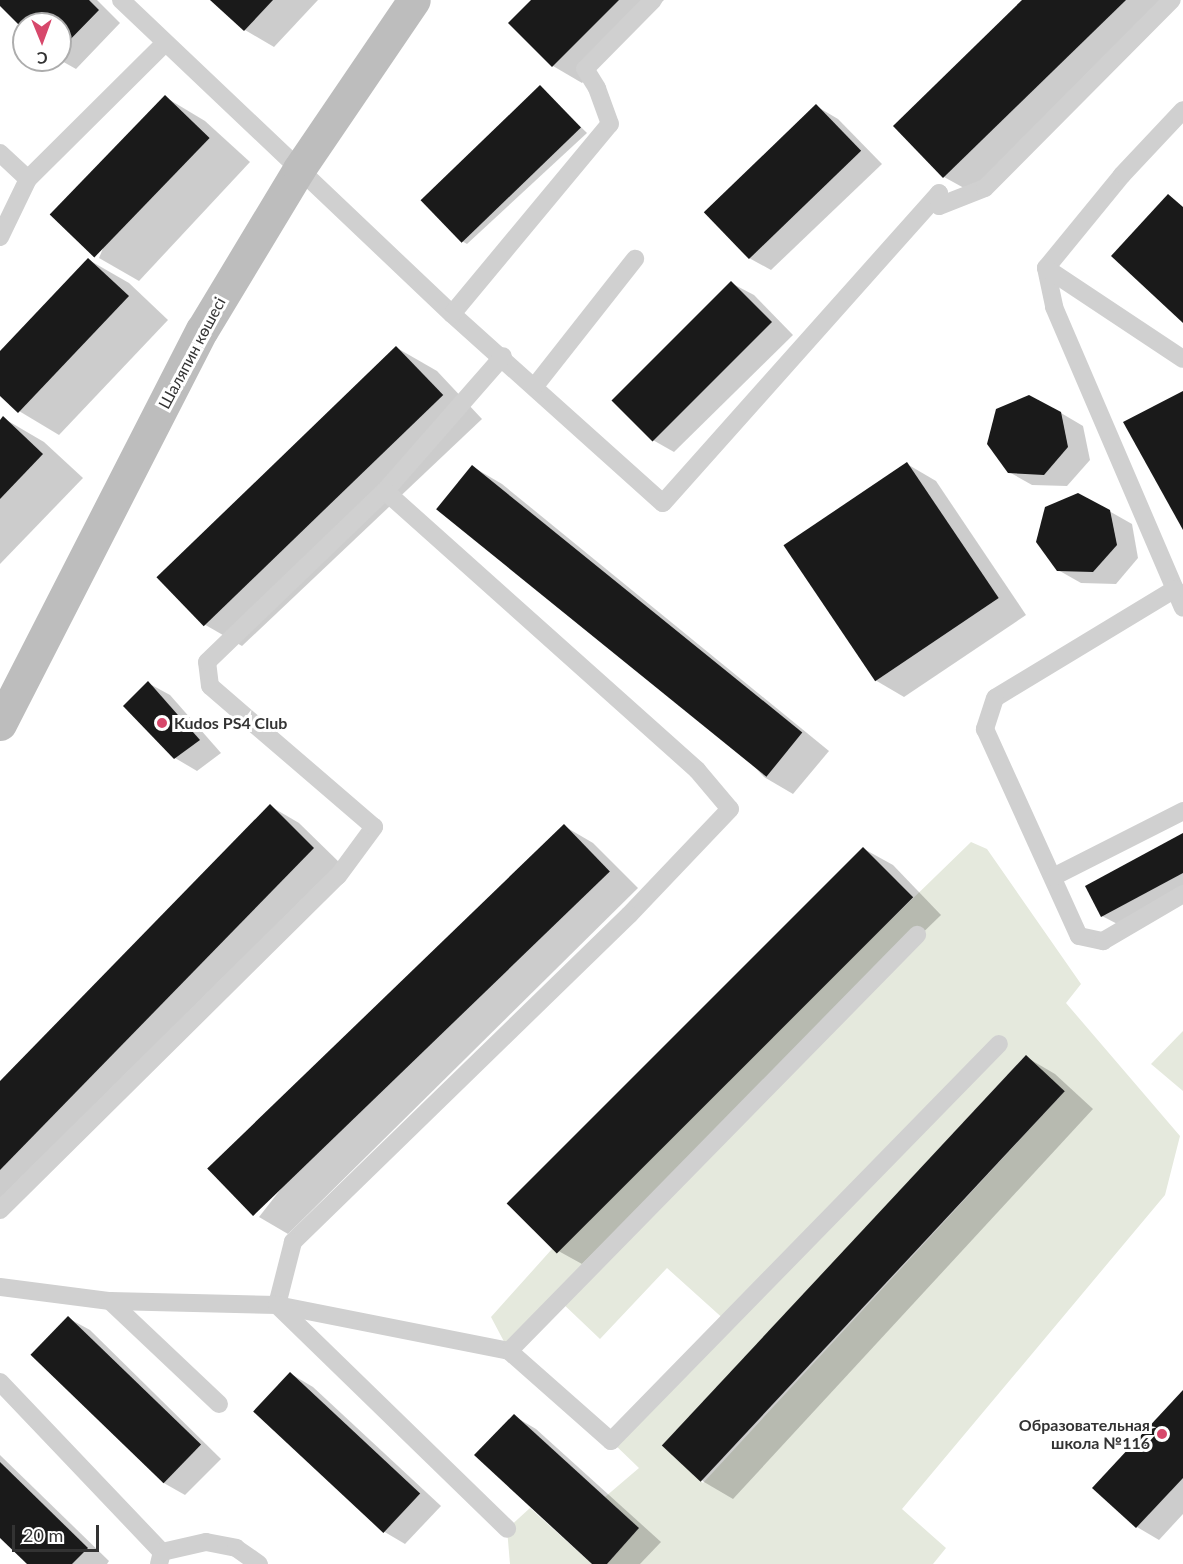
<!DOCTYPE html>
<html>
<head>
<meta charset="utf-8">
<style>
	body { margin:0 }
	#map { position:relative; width:1183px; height:1564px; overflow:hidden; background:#fff; font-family:Lato,sans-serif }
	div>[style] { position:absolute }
	.green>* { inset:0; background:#e5e9dd }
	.shadow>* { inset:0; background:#0003 }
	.building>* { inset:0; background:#1a1a1a; transform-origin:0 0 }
	.lane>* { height:18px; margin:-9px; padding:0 9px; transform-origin:9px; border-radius:9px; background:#d0d0d0 }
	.secondary>* { height:33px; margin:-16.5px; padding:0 16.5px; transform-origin:16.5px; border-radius:16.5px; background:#bdbdbd }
	.dots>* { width:16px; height:16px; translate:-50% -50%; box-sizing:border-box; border:3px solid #fff; border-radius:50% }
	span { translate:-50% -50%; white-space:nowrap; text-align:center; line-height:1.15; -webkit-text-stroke:6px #fff; paint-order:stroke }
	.street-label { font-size:16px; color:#333 }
	.poi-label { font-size:16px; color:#333; font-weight:700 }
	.left { translate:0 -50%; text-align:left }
	.right { translate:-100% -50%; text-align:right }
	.north { position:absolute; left:12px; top:12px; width:60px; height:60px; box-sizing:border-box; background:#fff; border:2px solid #adadad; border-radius:50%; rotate:179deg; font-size:16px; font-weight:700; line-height:24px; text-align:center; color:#333 }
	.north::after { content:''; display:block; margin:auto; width:21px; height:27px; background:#d7486b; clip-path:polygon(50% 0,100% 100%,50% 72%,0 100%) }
	.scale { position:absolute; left:12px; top:1525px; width:87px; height:27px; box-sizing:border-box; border:3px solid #333; border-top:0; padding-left:8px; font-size:18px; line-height:21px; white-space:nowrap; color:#333; -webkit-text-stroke:4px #fff; paint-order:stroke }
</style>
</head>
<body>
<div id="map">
	<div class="green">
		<div style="clip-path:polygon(evenodd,971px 842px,987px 849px,1081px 984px,1066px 1003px,1180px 1136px,1165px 1195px,902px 1509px,946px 1548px,933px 1564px,607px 1564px,639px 1528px,605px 1497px,639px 1468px,611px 1441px,727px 1322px,667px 1268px,600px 1339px,559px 1300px,509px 1351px,491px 1317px,552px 1249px,971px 842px,1025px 1056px,1064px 1092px,703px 1483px,664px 1447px,1025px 1056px)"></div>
		<div style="clip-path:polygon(1183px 1031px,1183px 1091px,1151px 1064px)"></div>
		<div style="clip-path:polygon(530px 1508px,592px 1564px,510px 1564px,507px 1529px)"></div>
	</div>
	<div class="shadow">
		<div style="clip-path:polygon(0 0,97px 0,120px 23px,76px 69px,60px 60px,60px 24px,24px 24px,24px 27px)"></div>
		<div style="clip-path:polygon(212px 0,318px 0,274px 47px,245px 30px)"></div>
		<div style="clip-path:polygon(533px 0,664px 0,582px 83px,553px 66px,510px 23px)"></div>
		<div style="clip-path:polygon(1024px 0,1171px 0,973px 193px,944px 177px,895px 126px)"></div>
		<div style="clip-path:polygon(540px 87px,587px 133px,467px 244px,460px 240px)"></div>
		<div style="clip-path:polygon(165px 97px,205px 121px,250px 162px,139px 281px,99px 258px)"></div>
		<div style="clip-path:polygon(816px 106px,838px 119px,882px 164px,771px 270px,749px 258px)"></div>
		<div style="clip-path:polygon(89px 260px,129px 283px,168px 320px,59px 435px,19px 411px,0 394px,0 353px)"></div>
		<div style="clip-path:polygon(731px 283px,754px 295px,793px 335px,674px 452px,651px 439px)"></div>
		<div style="clip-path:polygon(397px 348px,437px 371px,482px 419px,242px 646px,202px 623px)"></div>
		<div style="clip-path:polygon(1061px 413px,1083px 426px,1090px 460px,1067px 486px,1032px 485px,1009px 472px)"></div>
		<div style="clip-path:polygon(3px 418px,44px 442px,83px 478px,0 564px,0 422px)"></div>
		<div style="clip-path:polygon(907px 464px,936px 481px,1026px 615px,904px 697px,875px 680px)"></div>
		<div style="clip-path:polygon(473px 467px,502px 484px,829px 751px,793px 794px,764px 777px)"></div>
		<div style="clip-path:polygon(1109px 511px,1132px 524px,1138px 558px,1116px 584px,1081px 583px,1058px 570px)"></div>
		<div style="clip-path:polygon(148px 683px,170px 695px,221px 753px,197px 771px,175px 758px)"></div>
		<div style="clip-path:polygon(270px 806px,299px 823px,342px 865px,0 1216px,0 1083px)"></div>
		<div style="clip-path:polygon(564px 826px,593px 843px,638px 888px,288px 1234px,259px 1217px)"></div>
		<div style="clip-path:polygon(1183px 834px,1183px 897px,1125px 928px,1102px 916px)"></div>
		<div style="clip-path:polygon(864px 849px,893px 865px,941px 915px,582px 1264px,553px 1248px)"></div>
		<div style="clip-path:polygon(1026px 1057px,1055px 1074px,1093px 1109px,733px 1499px,704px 1482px,666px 1447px)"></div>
		<div style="clip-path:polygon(68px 1318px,90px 1330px,221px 1459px,185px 1495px,162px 1482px)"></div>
		<div style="clip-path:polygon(291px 1374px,313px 1387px,441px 1506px,405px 1544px,383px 1531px,256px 1412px)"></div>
		<div style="clip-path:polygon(1183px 1392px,1183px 1514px,1159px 1540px,1137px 1527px)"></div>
		<div style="clip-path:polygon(514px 1416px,536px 1429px,661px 1542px,640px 1564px,594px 1564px)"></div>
		<div style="clip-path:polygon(0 1455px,109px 1561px,107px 1564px,29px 1564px,0 1536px)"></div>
	</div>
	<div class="building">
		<div style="clip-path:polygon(0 0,89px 0,99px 10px,60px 50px,60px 24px,24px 24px,24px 30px,0 6px)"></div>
		<div style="clip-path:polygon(210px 0,273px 0,244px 31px)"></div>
		<div style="clip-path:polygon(531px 0,619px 0,552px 67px,508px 23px)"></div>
		<div style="clip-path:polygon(1022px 0,1126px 0,943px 178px,893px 126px)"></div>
		<div style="left:540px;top:85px;width:59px;height:166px;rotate:46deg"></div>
		<div style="left:165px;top:95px;width:62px;height:166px;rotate:44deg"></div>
		<div style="left:816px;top:104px;width:65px;height:156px;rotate:46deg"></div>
		<div style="clip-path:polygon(1168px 194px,1183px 207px,1183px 323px,1111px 256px)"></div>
		<div style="clip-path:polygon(88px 258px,129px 296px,18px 413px,0 396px,0 351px)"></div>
		<div style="left:731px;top:281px;width:58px;height:169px;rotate:45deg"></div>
		<div style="left:396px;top:346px;width:68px;height:333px;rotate:46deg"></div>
		<div style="clip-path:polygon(1183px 391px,1183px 530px,1123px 422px)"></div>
		<div style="clip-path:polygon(1029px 395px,1061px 412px,1068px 447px,1044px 475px,1008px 473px,987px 444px,996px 409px)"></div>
		<div style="clip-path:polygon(3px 416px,43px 454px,0 499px,0 420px)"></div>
		<div style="left:907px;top:462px;width:164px;height:149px;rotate:56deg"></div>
		<div style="left:472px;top:465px;width:425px;height:57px;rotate:39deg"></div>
		<div style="clip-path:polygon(1078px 493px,1110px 510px,1117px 545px,1093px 572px,1057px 571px,1036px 542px,1045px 507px)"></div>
		<div style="clip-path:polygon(148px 681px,200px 740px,174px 759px,123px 706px)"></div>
		<div style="clip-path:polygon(270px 804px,314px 848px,0 1170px,0 1081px)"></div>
		<div style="left:564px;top:824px;width:66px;height:496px;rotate:46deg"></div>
		<div style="clip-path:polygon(1183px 833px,1183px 873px,1101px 917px,1085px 886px)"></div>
		<div style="left:863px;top:847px;width:71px;height:504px;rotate:45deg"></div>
		<div style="left:1026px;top:1055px;width:53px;height:534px;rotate:43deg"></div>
		<div style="left:68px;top:1316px;width:185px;height:54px;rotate:44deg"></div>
		<div style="left:290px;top:1372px;width:178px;height:54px;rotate:43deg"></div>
		<div style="clip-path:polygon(1183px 1390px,1183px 1478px,1136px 1528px,1092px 1488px)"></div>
		<div style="clip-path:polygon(514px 1414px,639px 1528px,607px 1564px,592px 1564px,474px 1455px)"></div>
		<div style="clip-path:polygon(0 1462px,88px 1548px,72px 1564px,27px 1564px,0 1538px)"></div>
	</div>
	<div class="lane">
		<div style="left:121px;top:0;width:456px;rotate:43.5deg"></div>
		<div style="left:452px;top:314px;width:283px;rotate:41.9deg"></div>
		<div style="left:663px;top:503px;width:415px;rotate:-48.3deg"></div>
		<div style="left:939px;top:193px;width:13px;rotate:90deg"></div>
		<div style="left:939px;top:206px;width:49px;rotate:-21.4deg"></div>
		<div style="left:985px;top:188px;width:265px;rotate:-45.2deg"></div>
		<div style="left:0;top:153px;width:38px;rotate:43deg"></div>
		<div style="left:0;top:237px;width:64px;rotate:-64.2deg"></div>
		<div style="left:28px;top:179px;width:193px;rotate:-44.8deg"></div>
		<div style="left:1046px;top:268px;width:40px;rotate:78deg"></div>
		<div style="left:1054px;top:307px;width:327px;rotate:66.8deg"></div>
		<div style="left:1046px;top:268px;width:120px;rotate:-50.7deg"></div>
		<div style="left:1122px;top:175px;width:89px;rotate:-46.8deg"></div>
		<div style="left:1046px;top:268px;width:164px;rotate:33.6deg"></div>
		<div style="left:452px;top:314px;width:247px;rotate:-50.3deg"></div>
		<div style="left:610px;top:124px;width:38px;rotate:-110deg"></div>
		<div style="left:597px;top:88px;width:22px;rotate:-122deg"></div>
		<div style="left:585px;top:69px;width:97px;rotate:-45.4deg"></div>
		<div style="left:535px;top:386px;width:162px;rotate:-51.8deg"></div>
		<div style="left:385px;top:491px;width:179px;rotate:-48.8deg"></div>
		<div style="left:1175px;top:589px;width:210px;rotate:148.8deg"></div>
		<div style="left:995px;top:698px;width:33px;rotate:108deg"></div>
		<div style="left:985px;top:729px;width:227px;rotate:65.6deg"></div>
		<div style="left:1079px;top:936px;width:25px;rotate:12deg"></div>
		<div style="left:1103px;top:941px;width:93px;rotate:-30.4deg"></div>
		<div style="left:1053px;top:877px;width:146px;rotate:-26.9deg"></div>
		<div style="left:0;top:1210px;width:475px;rotate:-44.7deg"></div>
		<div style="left:338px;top:876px;width:61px;rotate:-53.7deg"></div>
		<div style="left:374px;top:827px;width:216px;rotate:-139.3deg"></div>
		<div style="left:210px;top:686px;width:24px;rotate:-97deg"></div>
		<div style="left:207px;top:662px;width:247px;rotate:-43.9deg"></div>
		<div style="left:385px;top:491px;width:419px;rotate:41.8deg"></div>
		<div style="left:697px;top:770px;width:51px;rotate:49.8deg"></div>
		<div style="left:730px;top:809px;width:146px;rotate:133.6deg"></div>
		<div style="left:629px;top:915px;width:469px;rotate:135.8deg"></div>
		<div style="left:293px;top:1242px;width:65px;rotate:104.3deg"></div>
		<div style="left:277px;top:1305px;width:321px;rotate:44.2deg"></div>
		<div style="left:0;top:1287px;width:111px;rotate:7.3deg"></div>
		<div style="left:110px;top:1301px;width:167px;rotate:1.4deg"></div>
		<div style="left:277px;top:1305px;width:237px;rotate:11.2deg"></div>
		<div style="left:509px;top:1351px;width:136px;rotate:41.4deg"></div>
		<div style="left:611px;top:1441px;width:555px;rotate:-45.66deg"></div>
		<div style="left:110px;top:1301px;width:150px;rotate:43.4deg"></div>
		<div style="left:509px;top:1351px;width:583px;rotate:-45.56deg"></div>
		<div style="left:0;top:1382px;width:235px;rotate:46.4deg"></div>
		<div style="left:162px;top:1552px;width:12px;rotate:104deg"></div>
		<div style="left:162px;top:1552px;width:45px;rotate:-12.8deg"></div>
		<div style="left:206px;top:1542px;width:31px;rotate:11deg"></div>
		<div style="left:236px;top:1548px;width:28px;rotate:35deg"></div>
	</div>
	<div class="secondary">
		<div style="left:0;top:724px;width:443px;rotate:-62.9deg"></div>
		<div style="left:202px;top:330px;width:188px;rotate:-58.9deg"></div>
		<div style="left:299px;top:169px;width:204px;rotate:-55.8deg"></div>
	</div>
	<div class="dots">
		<div style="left:162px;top:723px;background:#d7486b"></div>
		<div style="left:1162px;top:1434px;background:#d7486b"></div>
	</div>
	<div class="street-label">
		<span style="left:192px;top:353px;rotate:-62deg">Шаляпин көшесі</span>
	</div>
	<div class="poi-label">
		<span class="left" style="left:174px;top:723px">Kudos PS4 Club</span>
		<span class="right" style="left:1150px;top:1434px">Образовательная<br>школа №116</span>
	</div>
	<div class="north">С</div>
	<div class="scale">20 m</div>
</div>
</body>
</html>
